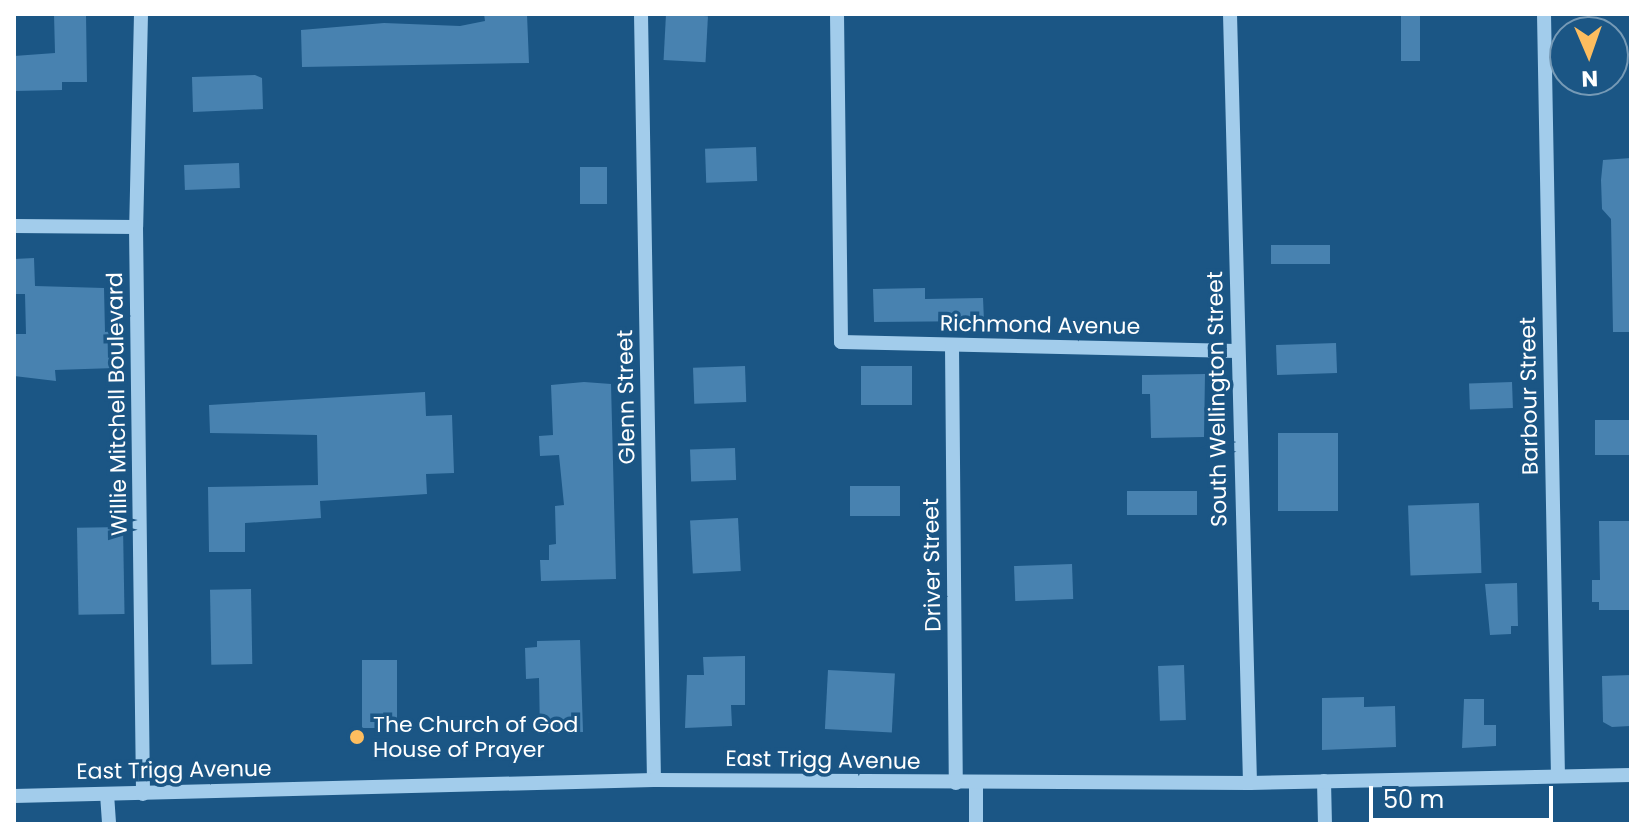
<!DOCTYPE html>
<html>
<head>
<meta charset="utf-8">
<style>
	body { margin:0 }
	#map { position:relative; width:1645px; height:838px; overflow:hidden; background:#1b5685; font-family:Poppins,sans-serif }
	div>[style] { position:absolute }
	.building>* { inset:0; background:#4882b0; transform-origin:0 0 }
	.minor>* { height:14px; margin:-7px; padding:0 7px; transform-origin:7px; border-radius:7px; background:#a2cceb }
	.dots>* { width:22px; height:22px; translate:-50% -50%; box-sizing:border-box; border:4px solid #1b5685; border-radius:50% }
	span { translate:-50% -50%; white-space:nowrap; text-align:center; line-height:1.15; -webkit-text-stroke:7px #1b5685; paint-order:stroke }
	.street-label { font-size:22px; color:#fff }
	.poi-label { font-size:22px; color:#fff }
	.left { translate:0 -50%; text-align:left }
	.frame { position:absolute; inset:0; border:16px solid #fff; pointer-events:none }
	.north { position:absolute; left:1549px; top:16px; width:80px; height:80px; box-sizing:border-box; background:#1b5685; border:2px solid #769ab6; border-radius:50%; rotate:178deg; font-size:22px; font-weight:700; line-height:32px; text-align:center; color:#fff }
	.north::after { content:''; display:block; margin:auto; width:28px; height:36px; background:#fdbd5f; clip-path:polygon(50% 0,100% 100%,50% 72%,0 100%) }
	.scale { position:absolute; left:1369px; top:786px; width:184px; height:36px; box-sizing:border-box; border:4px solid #fff; border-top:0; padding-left:10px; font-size:24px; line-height:28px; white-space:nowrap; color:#fff; -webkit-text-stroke:6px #1b5685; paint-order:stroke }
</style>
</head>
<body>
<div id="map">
	<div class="building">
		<div style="clip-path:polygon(54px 14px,86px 14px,87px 82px,62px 82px,62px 90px,14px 91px,14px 56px,55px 53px)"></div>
		<div style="clip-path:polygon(484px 14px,527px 14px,529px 63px,302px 67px,301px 30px,384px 23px,460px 26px,485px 21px)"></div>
		<div style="left:666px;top:14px;width:42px;height:46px;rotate:3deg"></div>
		<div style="left:1401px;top:14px;width:19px;height:47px"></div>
		<div style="clip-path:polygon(255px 75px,262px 78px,263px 109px,193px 112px,192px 77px)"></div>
		<div style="left:756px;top:147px;width:34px;height:51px;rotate:88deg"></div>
		<div style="clip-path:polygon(1631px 158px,1631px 332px,1613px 332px,1611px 219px,1602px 209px,1601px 180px,1603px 160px)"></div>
		<div style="left:239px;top:163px;width:25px;height:55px;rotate:88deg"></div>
		<div style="left:607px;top:167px;width:37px;height:27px;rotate:90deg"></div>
		<div style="left:1271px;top:245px;width:59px;height:19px"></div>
		<div style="clip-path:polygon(34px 258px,35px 286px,104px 288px,105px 332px,114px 331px,115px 368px,55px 370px,56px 381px,14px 376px,14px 334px,26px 334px,25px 294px,14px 294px,14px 259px)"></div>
		<div style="clip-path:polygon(925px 288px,925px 299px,983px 298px,984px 321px,874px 322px,873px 289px)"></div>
		<div style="left:1336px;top:343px;width:30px;height:60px;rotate:88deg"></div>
		<div style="left:745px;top:366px;width:36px;height:52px;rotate:88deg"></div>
		<div style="left:861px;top:366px;width:51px;height:39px"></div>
		<div style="clip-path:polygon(1205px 374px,1204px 437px,1151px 438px,1150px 394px,1142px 394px,1142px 375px)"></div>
		<div style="clip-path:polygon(584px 382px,611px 384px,616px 579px,541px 581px,540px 560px,549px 560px,549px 545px,556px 544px,555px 506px,564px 505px,559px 455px,540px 456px,539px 436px,553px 435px,551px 385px)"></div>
		<div style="left:1512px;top:382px;width:26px;height:43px;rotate:88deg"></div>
		<div style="clip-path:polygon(425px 392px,426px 416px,452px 415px,454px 473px,426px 474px,427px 494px,320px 501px,321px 518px,245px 523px,245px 552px,209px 552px,208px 487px,318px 485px,317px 435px,210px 433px,209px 405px)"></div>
		<div style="left:1631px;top:420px;width:35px;height:36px;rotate:90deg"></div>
		<div style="left:1278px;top:433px;width:60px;height:78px"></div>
		<div style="left:735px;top:448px;width:32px;height:45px;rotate:88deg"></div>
		<div style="left:900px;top:486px;width:30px;height:50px;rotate:90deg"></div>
		<div style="left:1197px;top:491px;width:24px;height:70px;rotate:90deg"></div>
		<div style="left:1479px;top:503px;width:70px;height:71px;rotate:88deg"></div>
		<div style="left:738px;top:518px;width:53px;height:48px;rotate:87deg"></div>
		<div style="clip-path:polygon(1599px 521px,1631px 521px,1631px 610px,1599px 610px,1599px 602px,1592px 602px,1592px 580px,1600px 580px)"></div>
		<div style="left:123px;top:527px;width:87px;height:46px;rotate:89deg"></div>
		<div style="left:1072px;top:564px;width:35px;height:58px;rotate:88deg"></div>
		<div style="clip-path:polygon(1517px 583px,1518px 626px,1511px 626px,1511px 634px,1490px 635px,1485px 584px)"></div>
		<div style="left:251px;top:589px;width:75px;height:41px;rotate:89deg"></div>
		<div style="clip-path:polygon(580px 640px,583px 732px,540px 733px,539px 678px,526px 679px,525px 648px,537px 647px,537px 641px)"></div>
		<div style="clip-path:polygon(745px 656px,745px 705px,731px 705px,732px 726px,685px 728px,687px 675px,704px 675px,703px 657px)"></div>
		<div style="left:397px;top:660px;width:68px;height:35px;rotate:90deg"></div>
		<div style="left:1184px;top:665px;width:55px;height:26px;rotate:88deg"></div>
		<div style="left:828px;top:670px;width:67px;height:59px;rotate:3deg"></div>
		<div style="clip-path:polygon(1631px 675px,1630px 726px,1612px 727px,1603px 722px,1602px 676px)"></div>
		<div style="clip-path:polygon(1364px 697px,1364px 707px,1395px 706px,1396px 747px,1322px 750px,1322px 698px)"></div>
		<div style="clip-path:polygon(1464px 699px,1484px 699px,1484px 725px,1496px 725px,1496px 746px,1462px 748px)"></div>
	</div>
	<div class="minor">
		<div style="left:141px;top:14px;width:213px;rotate:91.3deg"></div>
		<div style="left:136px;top:227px;width:567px;rotate:89.29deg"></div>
		<div style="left:641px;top:14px;width:766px;rotate:89.03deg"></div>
		<div style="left:837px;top:14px;width:328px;rotate:89.3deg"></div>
		<div style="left:841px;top:342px;width:396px;rotate:1.3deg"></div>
		<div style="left:1230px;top:14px;width:769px;rotate:88.51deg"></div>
		<div style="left:1544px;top:14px;width:762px;rotate:88.95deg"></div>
		<div style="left:14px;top:226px;width:122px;rotate:0.5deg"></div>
		<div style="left:952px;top:346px;width:437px;rotate:89.5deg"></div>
		<div style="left:1324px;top:781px;width:43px;rotate:88.7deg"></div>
		<div style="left:976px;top:784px;width:40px;rotate:90deg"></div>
		<div style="left:107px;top:794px;width:30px;rotate:86deg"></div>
		<div style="left:14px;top:796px;width:640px;rotate:-1.43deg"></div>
		<div style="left:654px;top:780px;width:596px;rotate:0.29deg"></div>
		<div style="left:1250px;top:783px;width:381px;rotate:-1.2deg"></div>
	</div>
	<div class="dots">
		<div style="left:357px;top:737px;background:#fdbd5f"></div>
	</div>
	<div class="street-label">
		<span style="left:1040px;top:325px;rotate:1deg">Richmond Avenue</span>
		<span style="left:1529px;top:396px;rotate:-91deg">Barbour Street</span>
		<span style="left:626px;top:397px;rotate:-91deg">Glenn Street</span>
		<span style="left:1217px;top:399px;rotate:-91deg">South Wellington Street</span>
		<span style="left:117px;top:404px;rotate:-91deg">Willie Mitchell Boulevard</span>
		<span style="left:932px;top:565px;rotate:-91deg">Driver Street</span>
		<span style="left:823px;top:760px;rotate:1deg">East Trigg Avenue</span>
		<span style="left:174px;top:770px;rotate:-1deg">East Trigg Avenue</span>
	</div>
	<div class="poi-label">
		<span class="left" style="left:373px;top:737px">The Church of God<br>House of Prayer</span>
	</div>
	<div class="frame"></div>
	<div class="north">N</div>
	<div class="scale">50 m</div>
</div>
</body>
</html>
